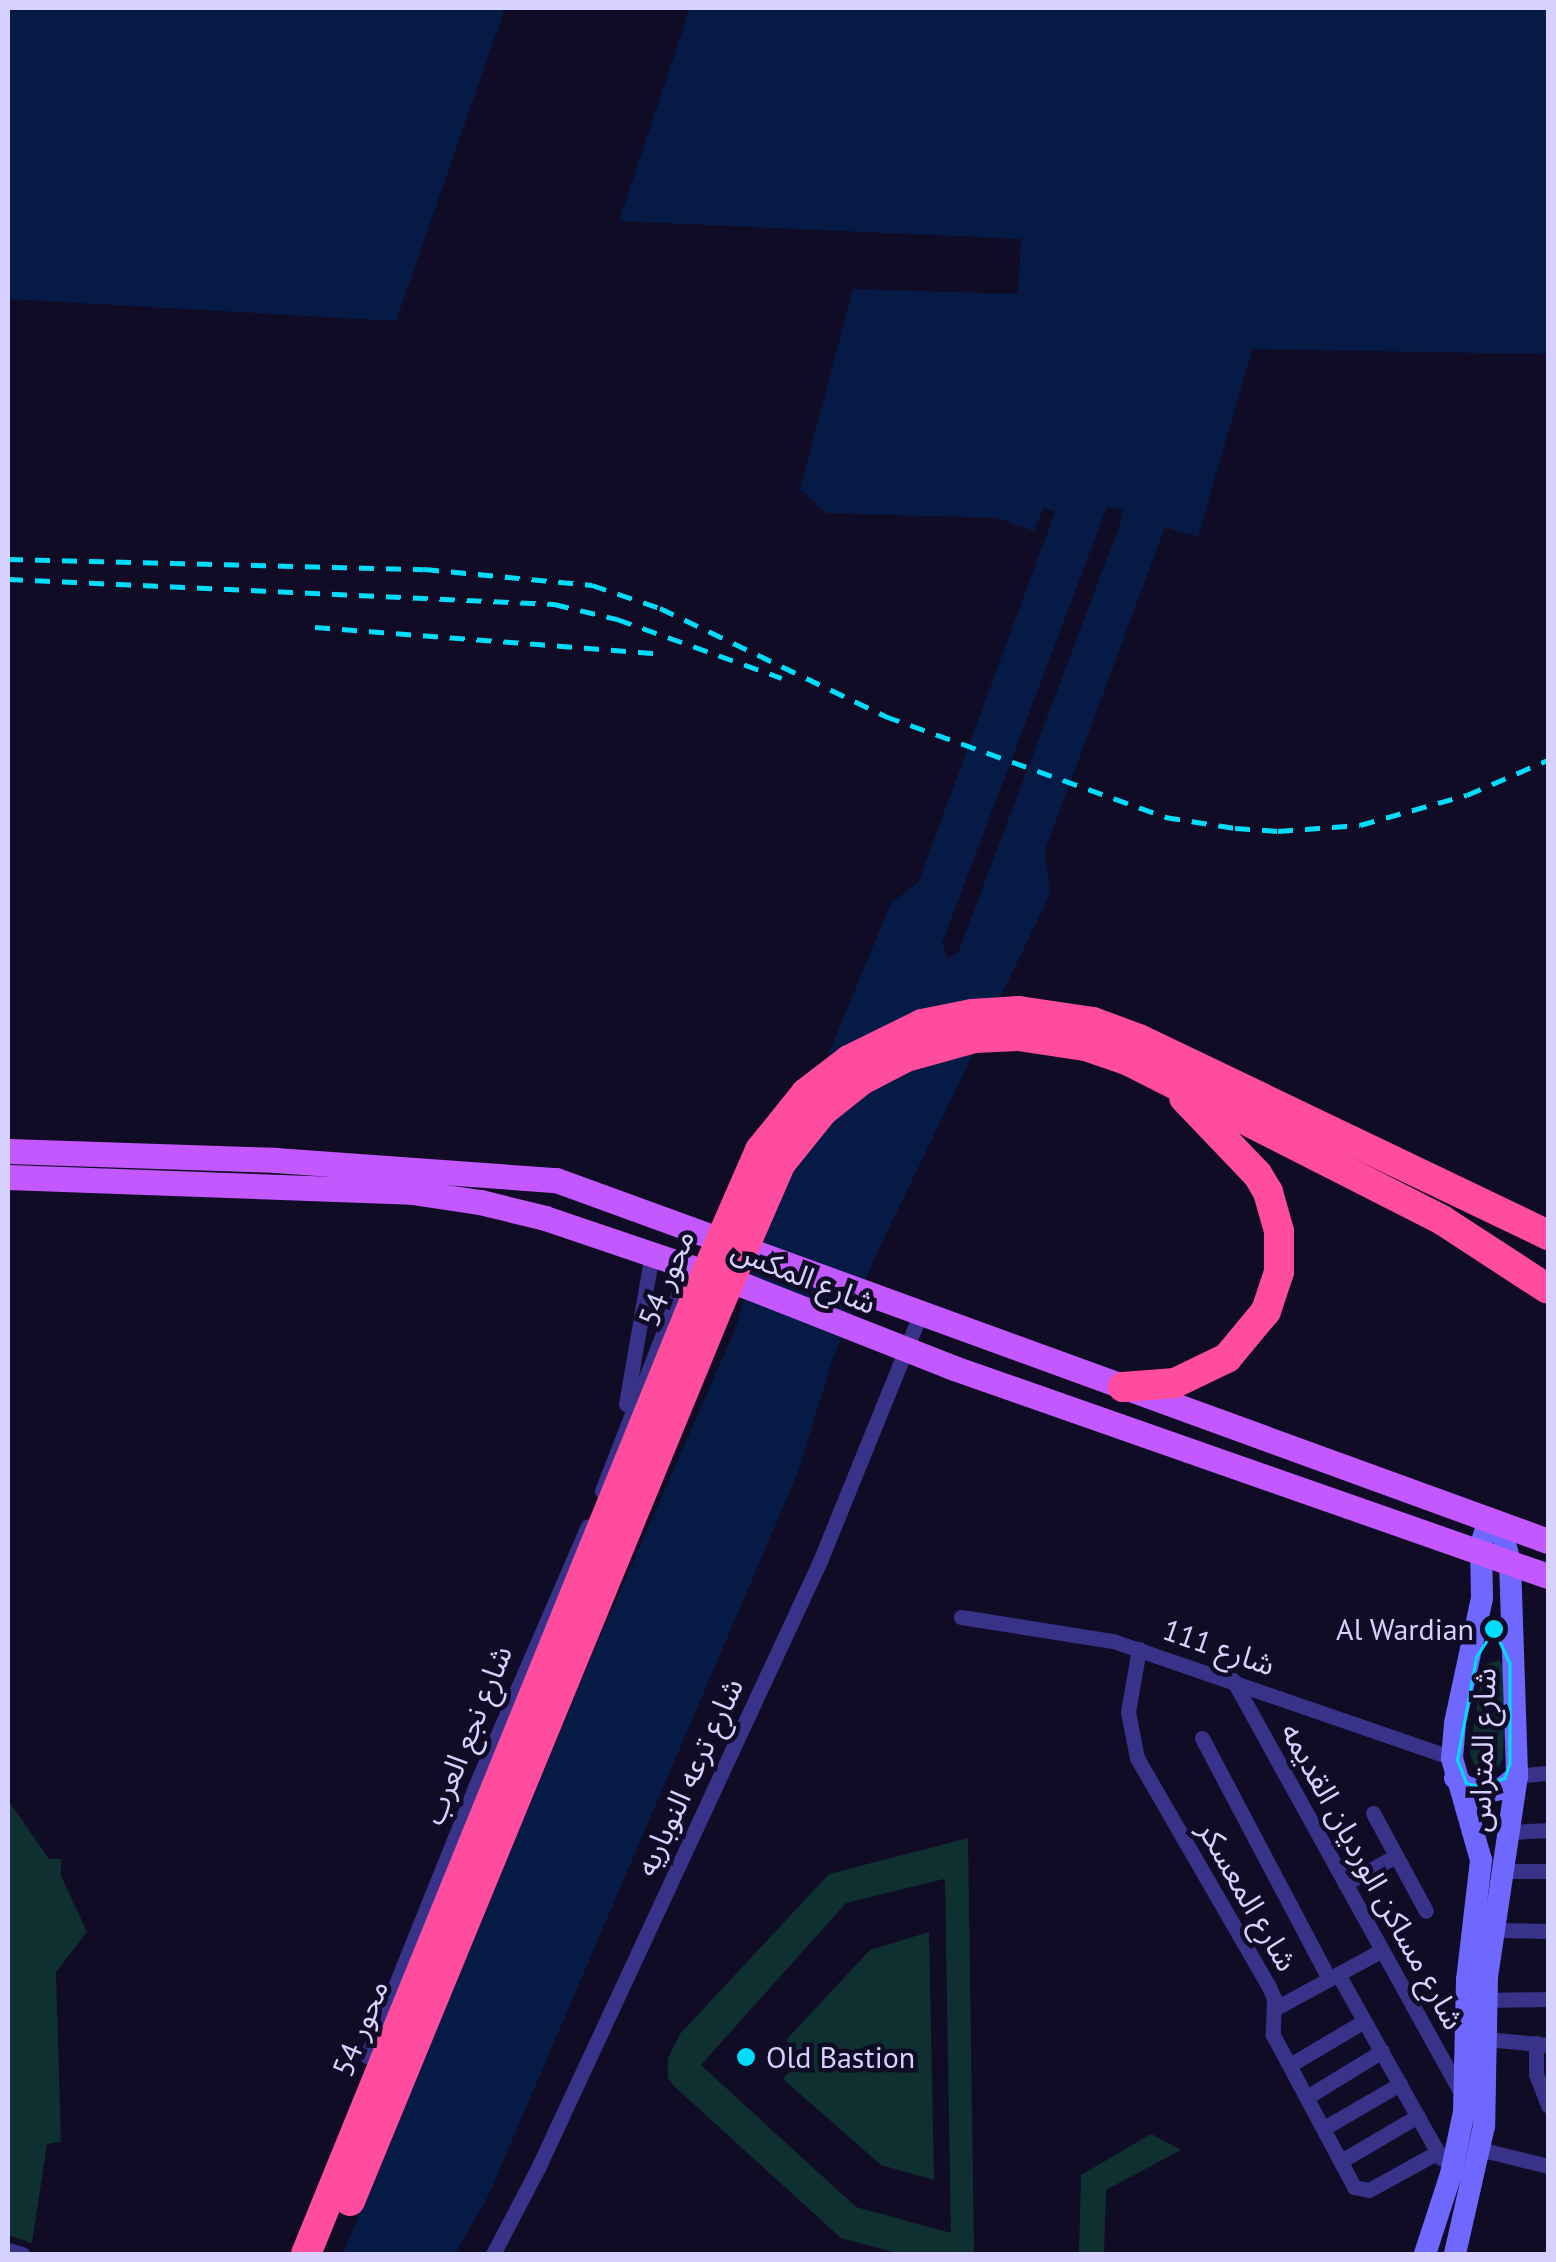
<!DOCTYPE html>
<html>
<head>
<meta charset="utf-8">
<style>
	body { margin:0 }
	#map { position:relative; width:1556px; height:2262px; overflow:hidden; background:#110c26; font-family:"PT Sans","Noto Sans Arabic",sans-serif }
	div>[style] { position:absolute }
	.green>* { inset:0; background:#0f3030 }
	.water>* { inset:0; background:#051b46 }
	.street>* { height:15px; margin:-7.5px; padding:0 7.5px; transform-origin:7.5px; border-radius:7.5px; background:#383389 }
	.secondary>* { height:22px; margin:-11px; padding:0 11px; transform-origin:11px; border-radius:11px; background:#6f68ff }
	.primary>* { height:25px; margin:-12.5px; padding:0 12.5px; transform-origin:12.5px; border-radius:12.5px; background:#c458ff }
	.highway>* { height:30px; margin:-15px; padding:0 15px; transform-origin:15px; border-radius:15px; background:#ff4c9e }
	.tram>* { height:2.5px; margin:-1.25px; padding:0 1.25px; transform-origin:1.25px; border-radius:1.25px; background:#00ddfc }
	.rail>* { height:5px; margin-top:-2.5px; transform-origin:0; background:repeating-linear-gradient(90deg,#00ddfc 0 15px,transparent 0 27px) }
	.highway-bridge>* { height:30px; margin:-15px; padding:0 15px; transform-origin:15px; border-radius:15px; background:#ff4c9e }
	.dots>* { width:28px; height:28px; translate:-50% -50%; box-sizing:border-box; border:5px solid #110c26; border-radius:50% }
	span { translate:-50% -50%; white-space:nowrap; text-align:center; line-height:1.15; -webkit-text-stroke:9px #110c26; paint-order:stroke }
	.street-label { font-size:30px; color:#d7d1ff }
	.poi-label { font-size:30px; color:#d7d1ff }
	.right { translate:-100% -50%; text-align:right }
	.left { translate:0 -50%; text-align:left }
	.frame { position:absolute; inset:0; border:10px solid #d7d1ff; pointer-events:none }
</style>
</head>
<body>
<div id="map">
	<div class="green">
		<div style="clip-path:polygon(1499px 1660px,1506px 1670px,1503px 1758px,1499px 1767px,1485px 1772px,1475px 1768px,1470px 1753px,1483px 1666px)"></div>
		<div style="clip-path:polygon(8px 1800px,49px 1859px,61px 1859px,61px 1876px,87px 1932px,56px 1972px,61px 2142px,47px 2144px,32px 2243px,8px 2235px)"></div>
		<div style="clip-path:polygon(evenodd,968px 1838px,974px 2254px,901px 2254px,841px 2238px,675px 2087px,668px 2078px,668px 2058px,680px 2034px,829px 1874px,968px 1838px,944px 1879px,945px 1880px,951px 2233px,856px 2207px,701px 2065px,846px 1903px,944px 1879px)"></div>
		<div style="clip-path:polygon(929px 1932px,934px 2180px,881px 2165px,783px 2079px,789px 2072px,787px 2039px,870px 1950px)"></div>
		<div style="clip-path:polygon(1151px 2134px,1181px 2150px,1106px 2190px,1104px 2254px,1079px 2254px,1081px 2175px)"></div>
	</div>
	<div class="water">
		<div style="clip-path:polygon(8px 8px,505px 8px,396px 321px,8px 299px)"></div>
		<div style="clip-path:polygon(evenodd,690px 8px,1548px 8px,1548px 354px,1252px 349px,1198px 537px,1165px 527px,1045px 850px,1050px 894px,875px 1257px,833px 1358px,798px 1472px,489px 2194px,455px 2254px,343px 2254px,587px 1667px,734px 1332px,807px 1106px,891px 903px,918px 883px,1055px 512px,1043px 508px,1034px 531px,997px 518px,826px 513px,800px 489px,853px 289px,1018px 294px,1021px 239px,619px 221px,690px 8px,1107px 507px,1123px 510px,1119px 527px,958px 953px,947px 958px,942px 943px,1107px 507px)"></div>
	</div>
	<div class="street">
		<div style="left:626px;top:1404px;width:152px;rotate:-80.2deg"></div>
		<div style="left:602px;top:1491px;width:240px;rotate:-68.8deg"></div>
		<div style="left:961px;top:1617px;width:154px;rotate:9deg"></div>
		<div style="left:1113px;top:1641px;width:359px;rotate:19deg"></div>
		<div style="left:1139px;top:1649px;width:64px;rotate:99.9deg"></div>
		<div style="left:1128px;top:1712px;width:47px;rotate:78.9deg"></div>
		<div style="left:1137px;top:1758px;width:264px;rotate:60deg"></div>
		<div style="left:1269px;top:1987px;width:12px;rotate:66deg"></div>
		<div style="left:1274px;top:1998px;width:37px;rotate:92deg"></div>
		<div style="left:1273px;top:2035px;width:172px;rotate:61.9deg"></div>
		<div style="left:1354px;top:2187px;width:15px;rotate:11deg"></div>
		<div style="left:1369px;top:2190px;width:79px;rotate:-28.8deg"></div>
		<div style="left:1233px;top:1680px;width:476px;rotate:61.1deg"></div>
		<div style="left:1202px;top:1738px;width:272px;rotate:62.2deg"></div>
		<div style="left:1517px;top:1776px;width:31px;rotate:-6deg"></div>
		<div style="left:1373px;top:1813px;width:111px;rotate:61.6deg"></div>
		<div style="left:1511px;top:1832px;width:37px;rotate:-3deg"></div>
		<div style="left:1506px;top:1871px;width:42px"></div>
		<div style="left:1345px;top:1884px;width:58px;rotate:-28.8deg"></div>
		<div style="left:1494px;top:1930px;width:54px;rotate:1.1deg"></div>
		<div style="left:1338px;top:1974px;width:211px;rotate:60.8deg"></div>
		<div style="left:1485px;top:2000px;width:63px;rotate:-0.9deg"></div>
		<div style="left:1274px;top:2009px;width:123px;rotate:-28.6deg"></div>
		<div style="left:1486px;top:2039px;width:62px;rotate:5.5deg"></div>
		<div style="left:1536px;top:2043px;width:31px;rotate:90deg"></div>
		<div style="left:1536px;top:2074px;width:34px;rotate:69deg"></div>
		<div style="left:367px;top:2056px;width:290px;rotate:-68.1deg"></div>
		<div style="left:475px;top:1787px;width:284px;rotate:-66.6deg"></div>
		<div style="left:1290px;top:2065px;width:86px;rotate:-30.7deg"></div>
		<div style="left:1307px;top:2097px;width:88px;rotate:-31.5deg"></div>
		<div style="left:1324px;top:2128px;width:88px;rotate:-30.1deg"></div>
		<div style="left:1479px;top:2149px;width:71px;rotate:13.8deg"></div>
		<div style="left:1341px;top:2161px;width:89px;rotate:-30.3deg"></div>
		<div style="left:8px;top:2250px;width:15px;rotate:16deg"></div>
		<div style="left:493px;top:2254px;width:97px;rotate:-62.4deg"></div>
		<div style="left:538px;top:2168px;width:669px;rotate:-65.08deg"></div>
		<div style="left:820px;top:1561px;width:266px;rotate:-67.9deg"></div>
	</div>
	<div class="secondary">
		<div style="left:1455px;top:1778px;width:14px;rotate:39deg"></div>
		<div style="left:1466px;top:1787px;width:22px;rotate:13deg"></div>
		<div style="left:1487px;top:1792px;width:14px;rotate:-12deg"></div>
		<div style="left:1501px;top:1789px;width:21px;rotate:-39deg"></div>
		<div style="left:1425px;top:2254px;width:84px;rotate:-72deg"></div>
		<div style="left:1451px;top:2174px;width:63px;rotate:-78.2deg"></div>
		<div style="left:1464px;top:2112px;width:132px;rotate:-88.7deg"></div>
		<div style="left:1467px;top:1980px;width:121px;rotate:-83.3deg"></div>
		<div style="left:1481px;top:1860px;width:106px;rotate:-105.9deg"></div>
		<div style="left:1452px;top:1758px;width:35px;rotate:-85deg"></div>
		<div style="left:1455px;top:1723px;width:128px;rotate:-77.8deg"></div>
		<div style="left:1482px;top:1598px;width:53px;rotate:-91.1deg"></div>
		<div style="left:1481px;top:1545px;width:27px;rotate:-73deg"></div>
		<div style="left:1489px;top:1519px;width:22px;rotate:51deg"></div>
		<div style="left:1503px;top:1536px;width:27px;rotate:75deg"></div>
		<div style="left:1510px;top:1562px;width:214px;rotate:88.1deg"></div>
		<div style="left:1517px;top:1776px;width:202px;rotate:98.5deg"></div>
		<div style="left:1487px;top:1976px;width:150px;rotate:91.1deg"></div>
		<div style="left:1484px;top:2126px;width:131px;rotate:102.8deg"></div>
	</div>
	<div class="primary">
		<div style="left:8px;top:1151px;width:267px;rotate:1.9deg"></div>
		<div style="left:275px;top:1160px;width:282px;rotate:4.1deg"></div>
		<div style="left:556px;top:1180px;width:1056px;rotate:20deg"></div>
		<div style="left:8px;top:1177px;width:404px;rotate:2.1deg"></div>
		<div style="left:412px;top:1192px;width:69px;rotate:8.4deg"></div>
		<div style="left:480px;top:1202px;width:67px;rotate:13.8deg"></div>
		<div style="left:545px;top:1218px;width:212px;rotate:18.7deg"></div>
		<div style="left:746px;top:1286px;width:224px;rotate:21.5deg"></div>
		<div style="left:954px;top:1368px;width:629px;rotate:19.3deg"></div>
	</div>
	<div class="highway">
		<div style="left:1093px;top:1022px;width:49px;rotate:20.3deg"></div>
		<div style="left:1139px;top:1039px;width:454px;rotate:25.6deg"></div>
		<div style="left:1086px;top:1046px;width:46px;rotate:19.2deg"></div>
		<div style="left:1129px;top:1061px;width:351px;rotate:26.9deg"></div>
		<div style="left:1442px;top:1220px;width:126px;rotate:33.1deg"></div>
		<div style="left:1123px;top:1387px;width:52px;rotate:-4.4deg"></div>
		<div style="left:1175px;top:1383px;width:58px;rotate:-25.7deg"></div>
		<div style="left:1227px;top:1358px;width:61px;rotate:-50.3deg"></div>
		<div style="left:1266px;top:1311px;width:41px;rotate:-71.6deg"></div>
		<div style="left:1279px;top:1272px;width:41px;rotate:-90deg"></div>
		<div style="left:1279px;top:1231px;width:41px;rotate:-105.8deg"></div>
		<div style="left:1268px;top:1192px;width:21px;rotate:-121deg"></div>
		<div style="left:1257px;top:1174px;width:105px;rotate:-133.8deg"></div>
		<div style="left:350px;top:2201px;width:971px;rotate:-67.61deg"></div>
		<div style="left:306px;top:2254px;width:1039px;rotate:-67.83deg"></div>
	</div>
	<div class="tram">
		<div style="left:1494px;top:1629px;width:38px;rotate:65deg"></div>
		<div style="left:1510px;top:1663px;width:100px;rotate:90deg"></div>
		<div style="left:1510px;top:1763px;width:16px;rotate:108deg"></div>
		<div style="left:1505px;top:1778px;width:25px;rotate:157deg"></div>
		<div style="left:1482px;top:1788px;width:17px;rotate:-163deg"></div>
		<div style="left:1466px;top:1783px;width:25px;rotate:-111deg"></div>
		<div style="left:1457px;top:1760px;width:105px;rotate:-79.5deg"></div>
		<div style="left:1476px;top:1657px;width:33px;rotate:-57deg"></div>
	</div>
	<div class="rail">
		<div style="left:8px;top:559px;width:416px;rotate:1.4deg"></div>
		<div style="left:424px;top:569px;width:169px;rotate:5.4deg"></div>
		<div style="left:592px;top:585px;width:72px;rotate:18.7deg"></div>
		<div style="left:660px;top:608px;width:250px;rotate:25.6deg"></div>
		<div style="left:885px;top:716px;width:298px;rotate:19.8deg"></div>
		<div style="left:1165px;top:817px;width:71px;rotate:8.9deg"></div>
		<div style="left:1235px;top:828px;width:43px;rotate:4deg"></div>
		<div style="left:1278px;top:831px;width:82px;rotate:-4.2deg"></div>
		<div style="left:1360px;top:825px;width:111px;rotate:-15.7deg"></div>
		<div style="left:1467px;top:795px;width:88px;rotate:-23.4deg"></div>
		<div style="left:8px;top:579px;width:547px;rotate:2.62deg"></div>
		<div style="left:554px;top:604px;width:65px;rotate:13.4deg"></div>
		<div style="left:617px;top:619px;width:175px;rotate:19.7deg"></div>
		<div style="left:315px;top:627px;width:351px;rotate:4.4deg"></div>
	</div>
	<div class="highway-bridge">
		<div style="left:698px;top:1292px;width:155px;rotate:-66.4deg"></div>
		<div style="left:760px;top:1150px;width:73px;rotate:-51.1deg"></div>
		<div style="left:806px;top:1093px;width:54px;rotate:-37.5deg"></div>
		<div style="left:849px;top:1060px;width:81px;rotate:-26.3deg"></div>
		<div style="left:922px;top:1024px;width:51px;rotate:-11.3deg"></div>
		<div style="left:972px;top:1014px;width:47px;rotate:-3.7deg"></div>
		<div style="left:1019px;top:1011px;width:75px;rotate:8.5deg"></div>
		<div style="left:720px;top:1303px;width:153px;rotate:-66.5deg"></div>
		<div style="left:781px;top:1163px;width:67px;rotate:-51.1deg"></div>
		<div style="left:823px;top:1111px;width:50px;rotate:-38.5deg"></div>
		<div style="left:862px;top:1080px;width:50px;rotate:-27.6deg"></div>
		<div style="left:906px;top:1057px;width:72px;rotate:-15.4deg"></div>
		<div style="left:975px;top:1038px;width:43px;rotate:-2.7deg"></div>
		<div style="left:1018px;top:1036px;width:69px;rotate:8.4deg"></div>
	</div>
	<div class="dots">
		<div style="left:1494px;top:1629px;background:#00ddfc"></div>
		<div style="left:746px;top:2057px;background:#00ddfc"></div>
	</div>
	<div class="street-label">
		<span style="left:804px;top:1276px;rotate:22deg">شارع المكس</span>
		<span style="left:666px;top:1278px;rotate:-68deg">محور 54</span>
		<span style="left:1219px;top:1647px;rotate:19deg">شارع 111</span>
		<span style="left:467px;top:1735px;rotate:-68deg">شارع نجع العرب</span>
		<span style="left:1482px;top:1750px;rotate:-88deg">شارع المتراس</span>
		<span style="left:689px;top:1777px;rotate:-65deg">شارع ترعه النوباريه</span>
		<span style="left:1373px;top:1876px;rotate:61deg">شارع مساكن الورديان القديمه</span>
		<span style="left:1248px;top:1896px;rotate:60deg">شارع المعسكر</span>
		<span style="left:360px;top:2028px;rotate:-68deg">محور 54</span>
	</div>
	<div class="poi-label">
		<span class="right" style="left:1474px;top:1629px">Al Wardian</span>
		<span class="left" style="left:766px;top:2057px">Old Bastion</span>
	</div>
	<div class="frame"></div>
</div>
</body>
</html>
